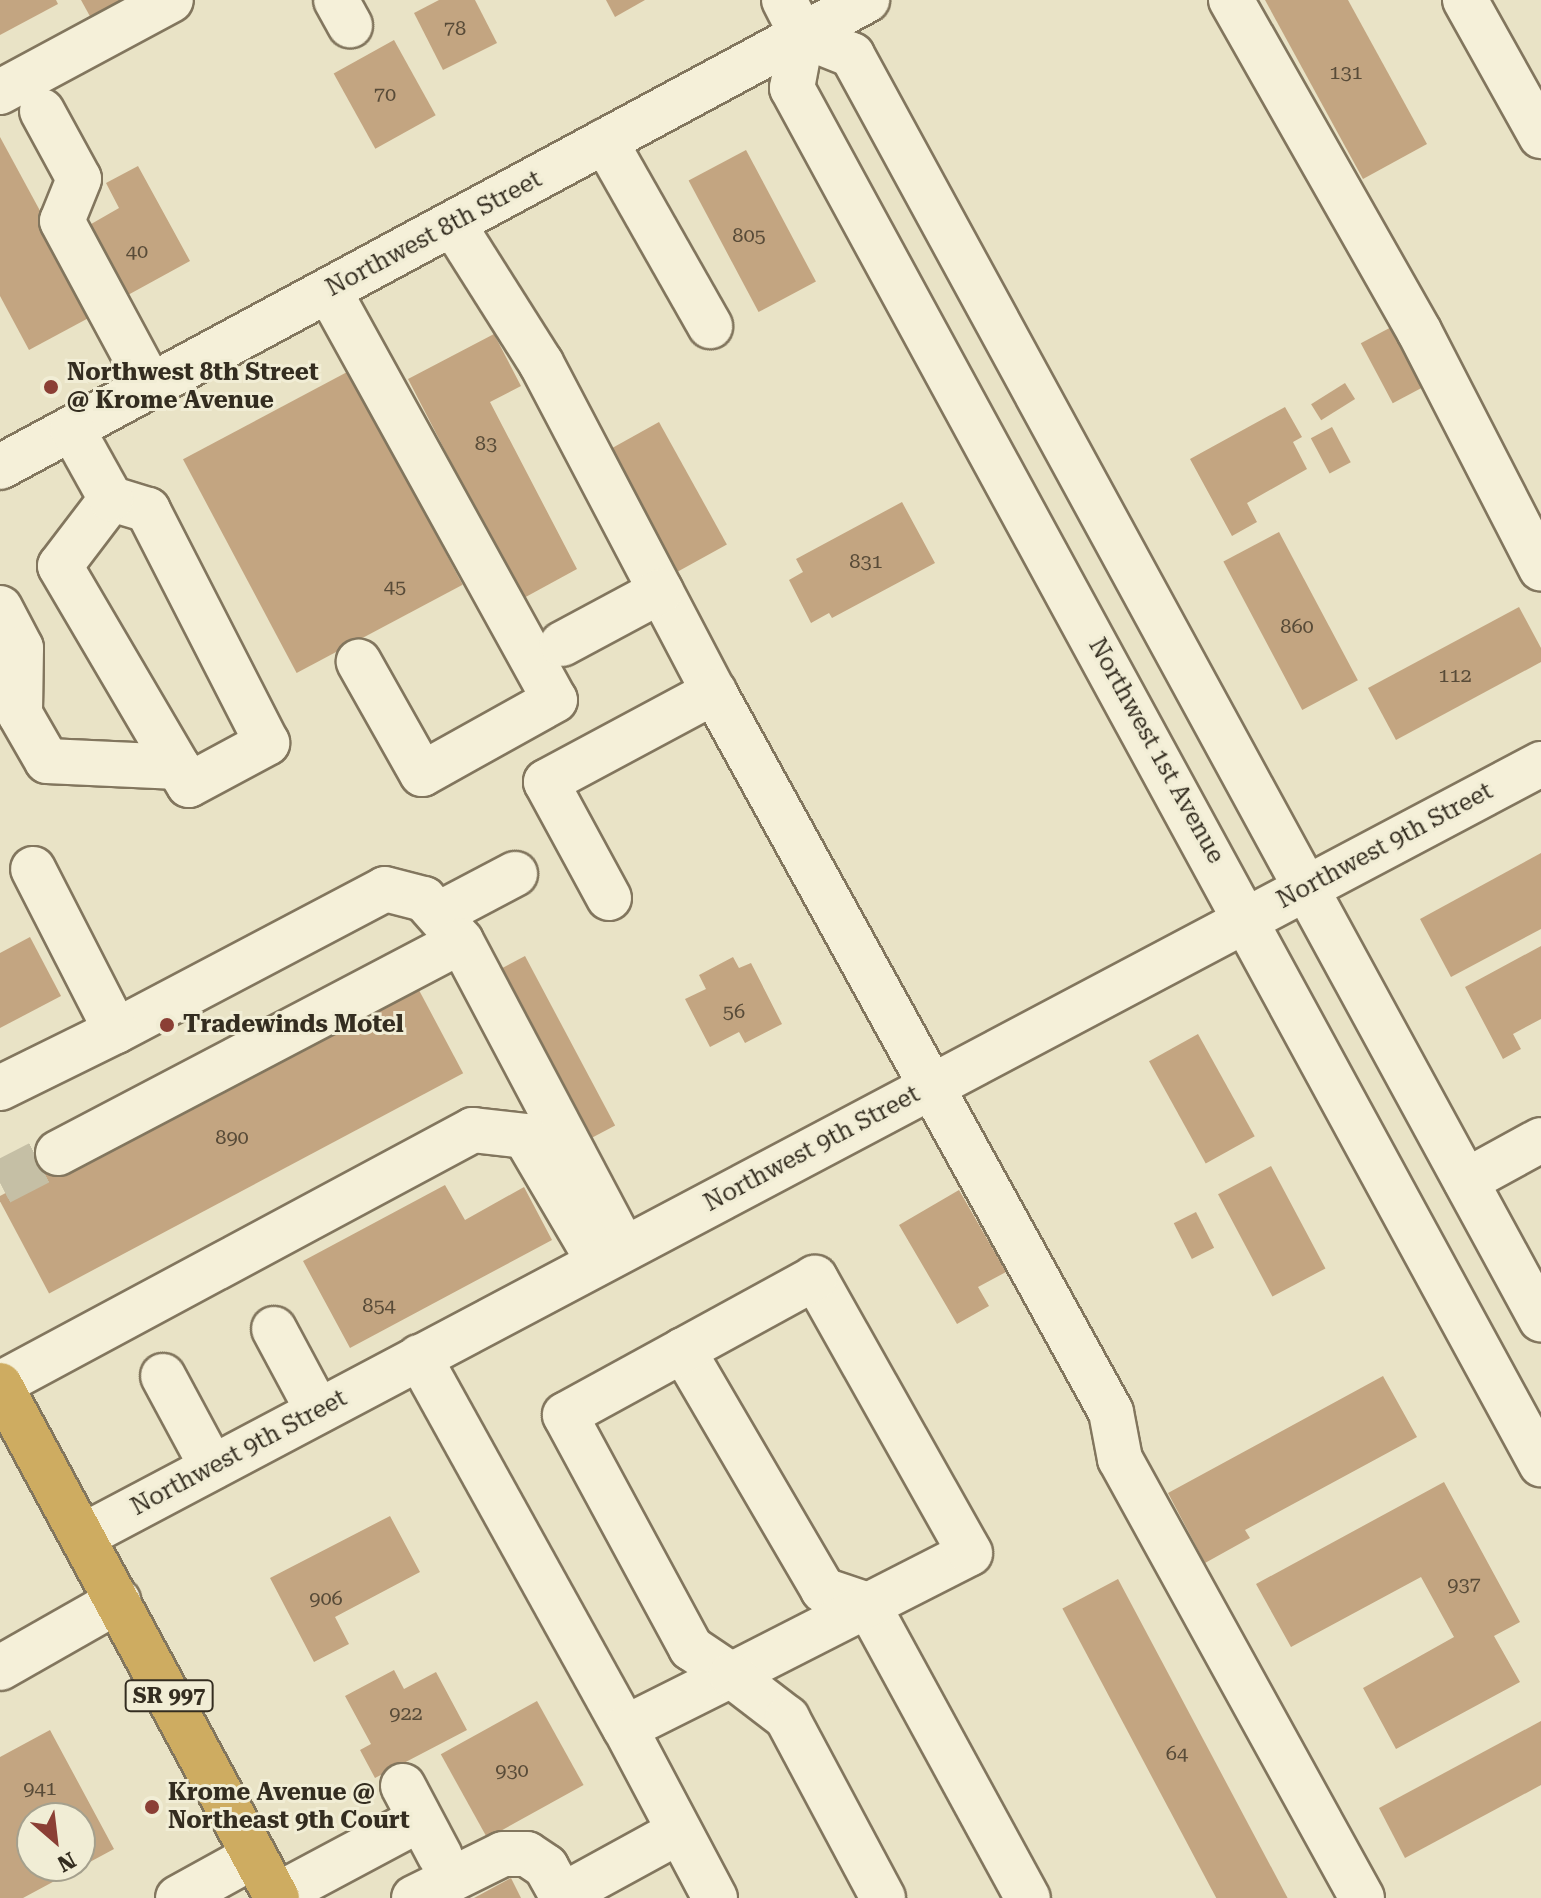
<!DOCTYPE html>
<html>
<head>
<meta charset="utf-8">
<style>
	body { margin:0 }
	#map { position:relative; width:1541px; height:1898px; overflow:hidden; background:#e9e3c6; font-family:"Roboto Serif",serif }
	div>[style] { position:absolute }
	.building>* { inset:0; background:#c3a581; transform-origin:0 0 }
	.minor-tunnel>* { height:44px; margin-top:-22px; transform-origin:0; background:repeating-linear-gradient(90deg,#c5bfa5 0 44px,transparent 0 66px) }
	.roads { filter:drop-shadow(2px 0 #82765e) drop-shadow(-2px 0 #82765e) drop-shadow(0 2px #82765e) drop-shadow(0 -2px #82765e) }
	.minor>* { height:44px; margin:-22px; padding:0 22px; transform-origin:22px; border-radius:22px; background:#f5f0d9 }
	.highway>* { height:44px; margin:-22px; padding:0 22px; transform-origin:22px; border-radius:22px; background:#ceac61 }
	.dots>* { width:22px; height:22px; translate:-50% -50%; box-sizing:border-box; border:4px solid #f1edd5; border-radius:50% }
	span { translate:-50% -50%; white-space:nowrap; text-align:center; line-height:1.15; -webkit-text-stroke:6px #f1edd5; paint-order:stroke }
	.number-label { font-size:20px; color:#584b38 }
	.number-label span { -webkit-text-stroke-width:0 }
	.shield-label span { padding:2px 6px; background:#f1edd5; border:2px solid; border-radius:6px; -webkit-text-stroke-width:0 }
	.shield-label { font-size:22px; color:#342d20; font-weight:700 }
	.street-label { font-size:24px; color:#342d20 }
	.poi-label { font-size:24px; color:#342d20; font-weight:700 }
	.left { translate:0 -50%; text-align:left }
	.north { position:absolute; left:16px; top:1802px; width:80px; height:80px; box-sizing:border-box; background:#f1edd5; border:2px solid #a5a08d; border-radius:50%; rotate:152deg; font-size:22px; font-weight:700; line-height:32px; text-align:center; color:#342d20 }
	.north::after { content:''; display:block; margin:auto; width:28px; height:36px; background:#8b3f35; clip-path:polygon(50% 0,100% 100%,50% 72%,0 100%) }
</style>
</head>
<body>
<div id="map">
	<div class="building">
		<div style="clip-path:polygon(0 0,56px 0,58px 4px,0 35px)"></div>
		<div style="clip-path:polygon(81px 0,130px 0,92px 20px)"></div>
		<div style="clip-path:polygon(439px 0,475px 0,497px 43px,443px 70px,414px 13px)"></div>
		<div style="clip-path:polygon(606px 0,645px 0,615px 17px)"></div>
		<div style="clip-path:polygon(1265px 0,1348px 0,1427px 144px,1363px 179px)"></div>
		<div style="left:394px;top:40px;width:86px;height:69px;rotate:61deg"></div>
		<div style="clip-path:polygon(0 137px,96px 314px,29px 350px,0 296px)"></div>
		<div style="left:746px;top:150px;width:149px;height:65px;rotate:62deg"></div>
		<div style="clip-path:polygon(138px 166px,190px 261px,117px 301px,79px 231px,119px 208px,106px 183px)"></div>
		<div style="left:1397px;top:324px;width:68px;height:41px;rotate:62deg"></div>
		<div style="clip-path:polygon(494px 334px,521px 386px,490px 402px,577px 569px,522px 599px,408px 379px)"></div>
		<div style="left:349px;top:371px;width:242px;height:188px;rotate:62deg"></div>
		<div style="left:1345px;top:383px;width:19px;height:40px;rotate:58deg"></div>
		<div style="clip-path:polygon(1285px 407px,1302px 437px,1293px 442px,1307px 469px,1247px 503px,1257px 522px,1232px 536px,1190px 459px)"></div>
		<div style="left:659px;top:422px;width:140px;height:56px;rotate:61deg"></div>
		<div style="left:1332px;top:427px;width:40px;height:24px;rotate:62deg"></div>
		<div style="clip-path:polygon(902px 502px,935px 563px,832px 618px,829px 613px,811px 623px,789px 580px,803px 572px,796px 559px)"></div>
		<div style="left:1279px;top:532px;width:168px;height:63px;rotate:62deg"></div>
		<div style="clip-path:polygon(1519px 607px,1541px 648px,1541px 662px,1396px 740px,1368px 688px)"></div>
		<div style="clip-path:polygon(1541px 853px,1541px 929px,1451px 977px,1420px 919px)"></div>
		<div style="clip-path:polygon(30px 937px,61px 996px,0 1028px,0 953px)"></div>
		<div style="clip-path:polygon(1541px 946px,1541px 1019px,1513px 1034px,1521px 1049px,1503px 1059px,1465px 987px)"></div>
		<div style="left:525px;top:956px;width:192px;height:30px;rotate:62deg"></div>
		<div style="clip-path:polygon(733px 957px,739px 968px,751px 963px,782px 1024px,745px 1043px,739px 1032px,710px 1047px,685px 999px,706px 989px,699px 975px)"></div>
		<div style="left:412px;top:977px;width:109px;height:469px;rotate:62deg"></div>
		<div style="left:1198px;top:1034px;width:117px;height:56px;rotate:61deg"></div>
		<div style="left:1271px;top:1166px;width:116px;height:60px;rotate:62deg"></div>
		<div style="clip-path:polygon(445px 1185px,465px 1220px,524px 1187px,552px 1240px,350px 1348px,303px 1261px)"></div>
		<div style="clip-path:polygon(959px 1190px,1006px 1272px,978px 1287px,989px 1306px,957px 1324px,899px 1225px)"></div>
		<div style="left:1196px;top:1212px;width:40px;height:25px;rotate:63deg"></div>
		<div style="clip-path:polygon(1383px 1376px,1417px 1437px,1245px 1530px,1250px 1538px,1205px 1563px,1168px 1493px)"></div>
		<div style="clip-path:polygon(1444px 1482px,1520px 1622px,1494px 1636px,1520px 1682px,1396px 1749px,1363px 1688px,1454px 1637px,1421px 1577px,1291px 1647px,1256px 1584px)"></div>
		<div style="clip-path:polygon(390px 1516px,420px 1572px,335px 1617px,349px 1644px,314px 1662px,270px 1578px)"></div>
		<div style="left:1118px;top:1579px;width:363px;height:63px;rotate:62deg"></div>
		<div style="clip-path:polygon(394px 1670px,404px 1689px,436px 1672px,467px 1730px,375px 1778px,360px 1750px,371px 1744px,345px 1696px)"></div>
		<div style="left:537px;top:1701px;width:96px;height:110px;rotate:61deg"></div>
		<div style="clip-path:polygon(1541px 1721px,1541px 1785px,1405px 1858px,1379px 1808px)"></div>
		<div style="clip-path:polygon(evenodd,50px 1730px,114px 1849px,23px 1898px,0 1898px,0 1757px,50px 1730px,32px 1818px,80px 1818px,80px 1866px,32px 1866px,32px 1818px)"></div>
		<div style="clip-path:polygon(511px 1878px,521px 1898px,474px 1898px)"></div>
	</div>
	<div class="minor-tunnel">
		<div style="left:0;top:1183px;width:65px;rotate:-27.3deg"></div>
	</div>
	<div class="roads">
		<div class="minor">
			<div style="left:336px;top:0;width:29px;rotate:61deg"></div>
			<div style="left:784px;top:0;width:39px;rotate:63deg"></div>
			<div style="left:802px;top:35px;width:54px;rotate:100.7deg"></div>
			<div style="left:792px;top:88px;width:1567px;rotate:61.44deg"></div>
			<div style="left:1231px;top:0;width:381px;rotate:60.4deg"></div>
			<div style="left:1419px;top:331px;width:267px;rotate:62.8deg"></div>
			<div style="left:1465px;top:0;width:156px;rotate:60.8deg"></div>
			<div style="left:802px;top:35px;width:54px;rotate:21.8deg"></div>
			<div style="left:852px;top:55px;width:1440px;rotate:61.41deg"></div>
			<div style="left:0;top:92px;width:194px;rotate:-28.3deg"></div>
			<div style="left:42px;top:111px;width:77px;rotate:61.4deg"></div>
			<div style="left:79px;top:179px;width:45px;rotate:112deg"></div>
			<div style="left:62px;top:221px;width:187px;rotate:61.7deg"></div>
			<div style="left:605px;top:141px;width:213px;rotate:60.4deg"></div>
			<div style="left:453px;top:224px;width:165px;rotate:57.7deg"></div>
			<div style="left:541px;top:363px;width:372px;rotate:62.3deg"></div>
			<div style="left:714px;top:692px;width:822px;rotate:61.13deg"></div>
			<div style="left:1111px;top:1412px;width:48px;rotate:79.2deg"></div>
			<div style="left:1120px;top:1459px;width:501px;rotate:61.13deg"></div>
			<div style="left:329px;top:291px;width:467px;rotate:61.1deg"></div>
			<div style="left:555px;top:700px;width:152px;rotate:150.9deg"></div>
			<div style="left:422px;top:774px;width:129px;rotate:-119.4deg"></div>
			<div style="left:0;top:467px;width:985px;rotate:-28.31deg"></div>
			<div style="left:111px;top:499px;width:84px;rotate:127.3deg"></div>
			<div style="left:60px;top:566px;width:233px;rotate:59.6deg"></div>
			<div style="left:0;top:608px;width:45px;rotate:62.3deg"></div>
			<div style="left:21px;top:648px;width:66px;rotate:90.9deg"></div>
			<div style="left:20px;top:714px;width:54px;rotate:60.1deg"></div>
			<div style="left:47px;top:761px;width:131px;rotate:2.6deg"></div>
			<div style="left:178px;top:767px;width:21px;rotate:59deg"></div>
			<div style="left:189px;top:785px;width:89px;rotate:-28.3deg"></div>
			<div style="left:267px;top:743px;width:262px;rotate:-117.1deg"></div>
			<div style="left:148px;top:510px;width:39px;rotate:-163deg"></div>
			<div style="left:111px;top:499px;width:80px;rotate:-119.1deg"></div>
			<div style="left:562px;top:644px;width:112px;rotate:-28.2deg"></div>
			<div style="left:609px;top:898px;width:132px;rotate:-118.5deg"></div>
			<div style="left:546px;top:782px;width:191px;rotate:-28.2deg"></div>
			<div style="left:439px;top:914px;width:86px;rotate:-27.8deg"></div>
			<div style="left:116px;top:1031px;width:304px;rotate:-27.8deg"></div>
			<div style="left:385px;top:889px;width:40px;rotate:14.4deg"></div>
			<div style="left:424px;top:899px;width:56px;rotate:48.6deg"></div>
			<div style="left:461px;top:941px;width:348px;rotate:62.1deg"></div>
			<div style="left:0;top:1088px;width:129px;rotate:-26.2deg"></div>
			<div style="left:116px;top:1031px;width:182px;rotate:-117.1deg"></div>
			<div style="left:58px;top:1153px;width:455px;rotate:-27.7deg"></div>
			<div style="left:1466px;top:1181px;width:85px;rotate:-28.7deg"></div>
			<div style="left:274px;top:1329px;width:93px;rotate:61.8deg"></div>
			<div style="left:683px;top:1350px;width:278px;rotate:59.7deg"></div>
			<div style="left:823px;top:1590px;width:47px;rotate:18.4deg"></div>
			<div style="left:868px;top:1605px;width:334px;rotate:61.4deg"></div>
			<div style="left:419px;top:1357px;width:424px;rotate:61deg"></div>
			<div style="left:163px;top:1376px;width:103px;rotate:61.7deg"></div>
			<div style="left:0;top:1384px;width:537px;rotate:-28.24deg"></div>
			<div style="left:473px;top:1130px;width:52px;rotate:6.6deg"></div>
			<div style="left:525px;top:1136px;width:140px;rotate:59.6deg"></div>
			<div style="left:83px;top:1536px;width:1650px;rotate:-27.9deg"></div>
			<div style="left:0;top:1668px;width:136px;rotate:-29.6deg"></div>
			<div style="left:403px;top:1786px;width:79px;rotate:62.1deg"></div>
			<div style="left:563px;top:1895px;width:131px;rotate:-28.7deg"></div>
			<div style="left:276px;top:1896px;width:163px;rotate:-28.1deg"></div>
			<div style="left:178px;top:1898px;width:87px;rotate:-28.9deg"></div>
			<div style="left:414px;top:1898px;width:99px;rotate:-26.3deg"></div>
			<div style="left:503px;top:1854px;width:24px"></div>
			<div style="left:527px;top:1854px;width:23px;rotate:34deg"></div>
			<div style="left:546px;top:1867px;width:35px;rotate:61deg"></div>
			<div style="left:715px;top:1898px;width:192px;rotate:-117.9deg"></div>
			<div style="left:625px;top:1728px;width:119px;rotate:-26.6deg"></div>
			<div style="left:731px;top:1675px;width:268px;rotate:-27deg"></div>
			<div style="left:970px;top:1553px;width:316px;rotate:-119.4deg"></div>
			<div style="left:815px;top:1278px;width:285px;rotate:151.3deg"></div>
			<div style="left:565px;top:1415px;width:265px;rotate:61.6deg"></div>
			<div style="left:691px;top:1648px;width:48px;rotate:34deg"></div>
			<div style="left:731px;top:1675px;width:71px;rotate:37.5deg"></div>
			<div style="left:787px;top:1718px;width:204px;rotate:61.9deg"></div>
		</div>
		<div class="highway">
			<div style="left:0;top:1385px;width:583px;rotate:61.63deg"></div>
		</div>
	</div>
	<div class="dots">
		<div style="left:51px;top:387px;background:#8b3f35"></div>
		<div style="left:167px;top:1025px;background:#8b3f35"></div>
		<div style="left:152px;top:1807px;background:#8b3f35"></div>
	</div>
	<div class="number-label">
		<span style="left:455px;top:28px">78</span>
		<span style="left:1346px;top:72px">131</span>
		<span style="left:385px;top:94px">70</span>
		<span style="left:749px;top:235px">805</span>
		<span style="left:137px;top:251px">40</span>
		<span style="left:486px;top:443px">83</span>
		<span style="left:866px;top:561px">831</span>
		<span style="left:395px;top:586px">45</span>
		<span style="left:1297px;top:626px">860</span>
		<span style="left:1455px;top:675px">112</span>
		<span style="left:734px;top:1011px">56</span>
		<span style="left:232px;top:1137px">890</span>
		<span style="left:379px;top:1305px">854</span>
		<span style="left:1464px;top:1584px">937</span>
		<span style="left:326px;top:1598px">906</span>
		<span style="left:406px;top:1713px">922</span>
		<span style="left:1177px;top:1753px">64</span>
		<span style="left:512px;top:1770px">930</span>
		<span style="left:40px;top:1788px">941</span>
	</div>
	<div class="shield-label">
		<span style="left:169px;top:1696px">SR 997</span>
	</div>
	<div class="street-label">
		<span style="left:434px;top:234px;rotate:-28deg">Northwest 8th Street</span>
		<span style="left:1156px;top:751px;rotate:61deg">Northwest 1st Avenue</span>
		<span style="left:1385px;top:846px;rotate:-28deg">Northwest 9th Street</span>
		<span style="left:812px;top:1149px;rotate:-28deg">Northwest 9th Street</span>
		<span style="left:239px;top:1453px;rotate:-28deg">Northwest 9th Street</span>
	</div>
	<div class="poi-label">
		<span class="left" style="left:67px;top:387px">Northwest 8th Street<br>@ Krome Avenue</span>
		<span class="left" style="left:183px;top:1025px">Tradewinds Motel</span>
		<span class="left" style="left:168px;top:1807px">Krome Avenue @<br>Northeast 9th Court</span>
	</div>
	<div class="north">N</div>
</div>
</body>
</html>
